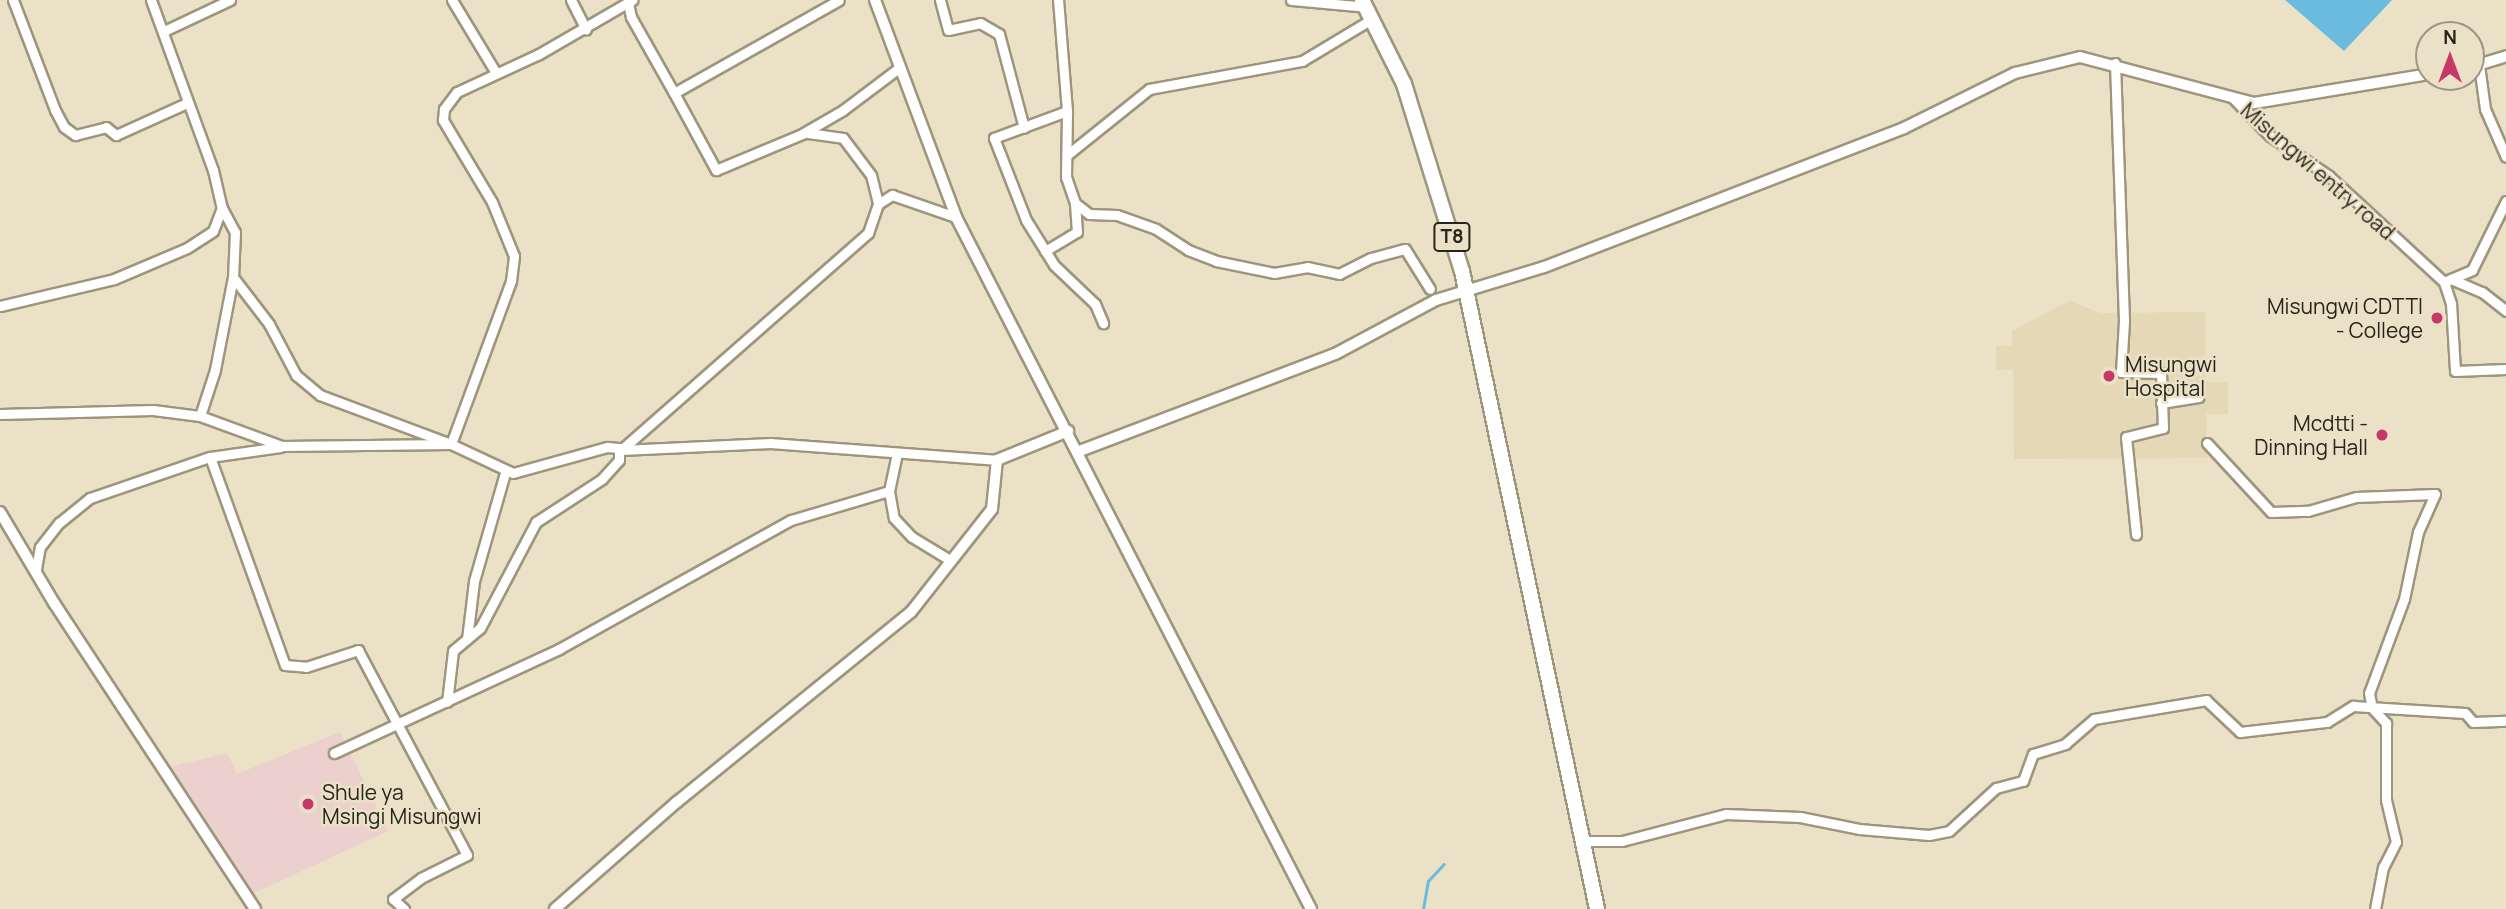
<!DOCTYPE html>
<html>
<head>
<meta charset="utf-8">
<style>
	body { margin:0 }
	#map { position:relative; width:2506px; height:909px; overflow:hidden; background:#ebe1c7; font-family:Manrope,sans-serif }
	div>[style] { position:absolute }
	.built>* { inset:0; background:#e5d8b7 }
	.education>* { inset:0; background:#ebd0ce }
	.water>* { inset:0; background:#6abbdd }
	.stream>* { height:2.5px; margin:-1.25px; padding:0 1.25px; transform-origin:1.25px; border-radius:1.25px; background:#6abbdd }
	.roads { filter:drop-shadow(2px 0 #9e957d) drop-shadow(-2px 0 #9e957d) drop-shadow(0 2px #9e957d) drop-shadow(0 -2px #9e957d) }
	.minor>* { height:9px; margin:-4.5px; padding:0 4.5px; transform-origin:4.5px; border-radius:4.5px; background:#fff }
	.tertiary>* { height:10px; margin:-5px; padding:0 5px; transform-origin:5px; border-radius:5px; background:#fff }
	.trunk>* { height:14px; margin:-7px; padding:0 7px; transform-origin:7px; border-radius:7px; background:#fff }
	.dots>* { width:19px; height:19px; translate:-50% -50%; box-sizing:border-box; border:4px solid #ebe1c7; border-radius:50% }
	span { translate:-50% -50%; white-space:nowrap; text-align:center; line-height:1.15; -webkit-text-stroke:5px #ebe1c7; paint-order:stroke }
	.shield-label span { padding:2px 5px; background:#ebe1c7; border:2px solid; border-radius:5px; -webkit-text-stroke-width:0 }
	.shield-label { font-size:19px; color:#27241a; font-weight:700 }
	.street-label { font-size:21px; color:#27241a }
	.poi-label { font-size:21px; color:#27241a }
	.right { translate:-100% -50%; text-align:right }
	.left { translate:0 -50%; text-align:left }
	.north { position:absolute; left:2415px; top:21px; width:70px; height:70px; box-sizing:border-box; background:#ebe1c7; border:2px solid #9d9582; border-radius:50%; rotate:0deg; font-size:19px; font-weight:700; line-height:28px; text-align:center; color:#27241a }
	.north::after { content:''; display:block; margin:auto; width:24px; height:32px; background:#c63868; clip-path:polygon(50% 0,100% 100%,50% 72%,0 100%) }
</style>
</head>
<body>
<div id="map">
	<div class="built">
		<div style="clip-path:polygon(2069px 301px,2101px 313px,2205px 312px,2206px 382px,2228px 382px,2228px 414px,2206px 414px,2207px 458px,2014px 459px,2013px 370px,1996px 370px,1996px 346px,2012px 346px,2012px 331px)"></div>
	</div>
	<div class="education">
		<div style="clip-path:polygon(340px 732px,388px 831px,246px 897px,162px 769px,227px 753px,237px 774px)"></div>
	</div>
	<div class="water">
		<div style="clip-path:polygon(2285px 0,2392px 0,2344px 51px)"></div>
	</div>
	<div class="stream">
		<div style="left:1423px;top:909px;width:28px;rotate:-80deg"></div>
		<div style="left:1428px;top:881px;width:23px;rotate:-47deg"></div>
	</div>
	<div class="roads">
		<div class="minor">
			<div style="left:13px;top:0;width:118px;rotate:69.1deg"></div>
			<div style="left:55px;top:110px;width:19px;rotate:62deg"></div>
			<div style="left:64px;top:127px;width:14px;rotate:36deg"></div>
			<div style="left:75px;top:135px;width:32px;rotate:-14deg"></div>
			<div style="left:106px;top:127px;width:13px;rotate:39deg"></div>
			<div style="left:116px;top:135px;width:78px;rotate:-24.3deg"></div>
			<div style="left:151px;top:0;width:181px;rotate:70deg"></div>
			<div style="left:213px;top:170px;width:39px;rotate:77deg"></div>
			<div style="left:222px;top:208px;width:27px;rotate:62deg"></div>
			<div style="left:235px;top:232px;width:45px;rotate:92.5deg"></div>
			<div style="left:233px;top:277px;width:95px;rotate:101deg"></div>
			<div style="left:215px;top:370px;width:48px;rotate:108.1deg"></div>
			<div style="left:452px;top:0;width:85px;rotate:58.9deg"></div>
			<div style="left:571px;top:0;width:33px;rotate:63deg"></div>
			<div style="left:940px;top:0;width:31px;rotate:75deg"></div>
			<div style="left:948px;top:30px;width:33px;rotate:-12deg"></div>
			<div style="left:980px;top:23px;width:22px;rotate:30deg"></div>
			<div style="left:999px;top:34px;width:97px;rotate:75.1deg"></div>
			<div style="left:1291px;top:0;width:75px;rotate:5.3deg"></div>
			<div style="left:628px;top:2px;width:15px;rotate:79deg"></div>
			<div style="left:631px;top:17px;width:87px;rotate:60.5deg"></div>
			<div style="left:674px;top:93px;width:189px;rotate:-29.4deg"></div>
			<div style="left:164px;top:31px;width:73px;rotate:-25.2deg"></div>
			<div style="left:2115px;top:63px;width:258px;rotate:88deg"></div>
			<div style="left:2124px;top:321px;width:51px;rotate:93.4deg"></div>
			<div style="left:2121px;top:372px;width:40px;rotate:1.4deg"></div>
			<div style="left:2161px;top:373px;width:55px;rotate:87.9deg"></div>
			<div style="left:2163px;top:428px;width:38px;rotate:166deg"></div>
			<div style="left:2126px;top:437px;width:98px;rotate:84.1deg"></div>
			<div style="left:2479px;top:65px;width:44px;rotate:82.2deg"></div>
			<div style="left:2485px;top:109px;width:52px;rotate:66.4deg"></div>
			<div style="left:674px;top:93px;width:88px;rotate:61.4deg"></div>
			<div style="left:716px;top:170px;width:93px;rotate:-22.7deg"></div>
			<div style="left:802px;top:134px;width:48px;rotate:-30.3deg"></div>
			<div style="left:843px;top:110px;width:70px;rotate:-36.9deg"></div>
			<div style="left:2233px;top:98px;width:53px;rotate:45.8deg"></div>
			<div style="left:2270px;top:136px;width:71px;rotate:34.1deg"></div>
			<div style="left:2329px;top:176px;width:156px;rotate:42.7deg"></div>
			<div style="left:2444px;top:282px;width:8px;rotate:-23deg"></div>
			<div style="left:2451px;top:279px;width:34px;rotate:23deg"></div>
			<div style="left:2482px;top:292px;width:31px;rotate:38deg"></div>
			<div style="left:1067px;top:111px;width:78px;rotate:159.7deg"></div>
			<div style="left:994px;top:138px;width:88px;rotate:68.7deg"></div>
			<div style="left:1026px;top:220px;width:53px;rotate:58.1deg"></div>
			<div style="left:1054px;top:265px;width:57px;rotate:43.6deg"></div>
			<div style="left:1095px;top:304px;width:21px;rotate:67deg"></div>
			<div style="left:808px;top:133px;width:35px;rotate:8deg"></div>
			<div style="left:843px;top:138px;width:46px;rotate:52.9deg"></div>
			<div style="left:871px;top:175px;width:30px;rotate:76deg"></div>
			<div style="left:1067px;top:155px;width:105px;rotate:-38.8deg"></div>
			<div style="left:1149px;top:89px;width:156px;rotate:-10.4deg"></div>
			<div style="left:1302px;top:61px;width:82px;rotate:-31deg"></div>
			<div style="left:1075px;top:203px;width:18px;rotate:38deg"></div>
			<div style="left:1089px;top:214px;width:28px;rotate:2deg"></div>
			<div style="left:1117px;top:215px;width:41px;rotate:19.7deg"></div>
			<div style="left:1156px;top:229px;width:38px;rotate:33deg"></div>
			<div style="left:1188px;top:250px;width:30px;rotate:21deg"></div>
			<div style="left:1216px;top:261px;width:59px;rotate:11.7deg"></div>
			<div style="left:1274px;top:273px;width:34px;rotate:-10deg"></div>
			<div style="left:1307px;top:267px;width:33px;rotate:12deg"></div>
			<div style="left:1339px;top:274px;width:36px;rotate:-27deg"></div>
			<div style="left:1371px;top:258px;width:35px;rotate:-15deg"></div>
			<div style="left:1405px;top:249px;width:47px;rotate:58deg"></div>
			<div style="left:1045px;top:251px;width:37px;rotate:-31deg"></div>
			<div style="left:1077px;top:232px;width:29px;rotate:-94deg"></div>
			<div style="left:1075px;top:203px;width:28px;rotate:-109deg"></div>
			<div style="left:1066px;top:177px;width:66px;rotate:-89.1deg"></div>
			<div style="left:1067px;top:111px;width:111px;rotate:-94.6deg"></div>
			<div style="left:233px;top:277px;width:59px;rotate:52.5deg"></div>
			<div style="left:269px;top:324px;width:58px;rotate:62.1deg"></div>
			<div style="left:296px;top:375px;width:31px;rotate:40deg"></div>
			<div style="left:320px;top:395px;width:140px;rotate:20.5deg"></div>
			<div style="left:451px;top:444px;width:174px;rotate:-69.8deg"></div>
			<div style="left:511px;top:281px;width:25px;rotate:-83deg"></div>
			<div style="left:514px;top:256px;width:58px;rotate:-112.2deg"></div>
			<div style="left:492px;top:202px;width:96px;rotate:-120.9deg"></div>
			<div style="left:443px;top:120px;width:11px;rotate:-85deg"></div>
			<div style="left:444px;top:109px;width:21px;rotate:-53deg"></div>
			<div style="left:457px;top:92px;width:90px;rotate:-24.9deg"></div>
			<div style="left:539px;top:54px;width:108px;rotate:-30.1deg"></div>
			<div style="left:2451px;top:279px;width:23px;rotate:-23deg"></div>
			<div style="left:2472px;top:270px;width:77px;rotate:-63.8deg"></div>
			<div style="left:2444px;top:282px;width:22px;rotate:72deg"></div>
			<div style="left:2451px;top:303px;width:68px;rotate:86.6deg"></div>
			<div style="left:2455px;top:371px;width:51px;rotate:-2.2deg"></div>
			<div style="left:0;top:306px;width:117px;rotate:-13.3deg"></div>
			<div style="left:114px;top:279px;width:79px;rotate:-23deg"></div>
			<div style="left:187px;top:248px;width:31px;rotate:-33deg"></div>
			<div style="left:213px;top:231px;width:25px;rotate:-69deg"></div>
			<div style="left:2161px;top:403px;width:38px;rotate:-9deg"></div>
			<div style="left:0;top:414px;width:153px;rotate:-1.5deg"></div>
			<div style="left:153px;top:410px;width:47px;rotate:7.3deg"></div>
			<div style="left:200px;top:416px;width:87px;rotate:20.1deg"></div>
			<div style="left:282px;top:446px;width:169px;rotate:-0.7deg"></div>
			<div style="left:451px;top:444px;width:68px;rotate:25.1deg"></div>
			<div style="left:513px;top:473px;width:98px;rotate:-15.5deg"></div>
			<div style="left:607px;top:447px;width:12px;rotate:5deg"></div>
			<div style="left:619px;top:448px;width:12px;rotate:90deg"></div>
			<div style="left:619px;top:460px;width:25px;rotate:132deg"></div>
			<div style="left:602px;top:479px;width:79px;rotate:146.9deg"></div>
			<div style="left:536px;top:522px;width:120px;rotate:117.8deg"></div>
			<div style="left:480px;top:628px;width:35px;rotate:140deg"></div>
			<div style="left:453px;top:651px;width:51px;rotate:96.7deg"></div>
			<div style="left:2207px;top:443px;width:94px;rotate:47.2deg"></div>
			<div style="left:2271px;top:512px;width:37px;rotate:-2deg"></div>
			<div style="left:2308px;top:511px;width:50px;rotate:-16.3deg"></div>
			<div style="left:2356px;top:497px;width:79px;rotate:-2.2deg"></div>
			<div style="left:2435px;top:494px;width:42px;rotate:114.1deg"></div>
			<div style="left:2418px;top:532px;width:68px;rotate:101.8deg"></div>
			<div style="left:2404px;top:599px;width:100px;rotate:110.4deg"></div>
			<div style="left:2369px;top:693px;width:15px;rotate:79deg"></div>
			<div style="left:2372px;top:708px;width:21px;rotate:47deg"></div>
			<div style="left:2386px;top:723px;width:77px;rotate:90deg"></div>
			<div style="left:2386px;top:800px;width:43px;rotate:76.6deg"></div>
			<div style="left:2396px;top:842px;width:28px;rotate:117deg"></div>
			<div style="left:2383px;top:867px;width:43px;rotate:100.8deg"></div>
			<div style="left:621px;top:450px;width:329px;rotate:-41.3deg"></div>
			<div style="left:868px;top:233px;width:31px;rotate:-71deg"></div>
			<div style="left:878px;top:204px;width:17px;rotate:-33deg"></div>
			<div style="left:892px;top:195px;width:68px;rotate:19deg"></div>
			<div style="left:621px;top:450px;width:150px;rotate:-2.7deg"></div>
			<div style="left:771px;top:443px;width:227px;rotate:4.3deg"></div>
			<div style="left:210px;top:457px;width:221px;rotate:70.2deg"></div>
			<div style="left:285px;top:665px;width:21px;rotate:5deg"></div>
			<div style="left:306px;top:667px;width:55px;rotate:-18.1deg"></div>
			<div style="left:358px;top:650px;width:232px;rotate:62deg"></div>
			<div style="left:467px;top:855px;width:51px;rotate:153.4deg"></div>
			<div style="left:421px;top:878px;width:35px;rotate:143deg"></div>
			<div style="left:393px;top:899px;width:15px;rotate:42deg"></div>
			<div style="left:889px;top:491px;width:27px;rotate:80deg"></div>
			<div style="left:894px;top:518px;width:26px;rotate:47deg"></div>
			<div style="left:912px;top:537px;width:44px;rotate:31.2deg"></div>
			<div style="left:36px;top:569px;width:22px;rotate:-80deg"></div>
			<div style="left:40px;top:547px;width:31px;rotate:-52deg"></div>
			<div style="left:59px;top:523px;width:40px;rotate:-39deg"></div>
			<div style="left:90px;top:498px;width:127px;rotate:-18.9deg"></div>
			<div style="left:210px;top:457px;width:71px;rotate:-8.1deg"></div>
			<div style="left:467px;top:639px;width:58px;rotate:-83.1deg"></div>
			<div style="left:474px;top:581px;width:112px;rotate:-74deg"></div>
			<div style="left:334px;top:753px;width:248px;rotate:-24.8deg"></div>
			<div style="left:559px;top:649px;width:265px;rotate:-29.1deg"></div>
			<div style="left:791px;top:520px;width:102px;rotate:-16.5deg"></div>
			<div style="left:889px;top:491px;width:38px;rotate:-78deg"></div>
			<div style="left:1583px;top:841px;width:39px"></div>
			<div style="left:1622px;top:841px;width:107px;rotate:-14.6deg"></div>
			<div style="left:1726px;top:814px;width:74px;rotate:2.3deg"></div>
			<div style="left:1800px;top:817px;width:60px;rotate:11.5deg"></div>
			<div style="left:1859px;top:829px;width:70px;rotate:4.9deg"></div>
			<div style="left:1929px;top:835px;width:20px;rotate:-11deg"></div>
			<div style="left:1949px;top:831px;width:64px;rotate:-42.5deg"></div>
			<div style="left:1996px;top:788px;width:28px;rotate:-15deg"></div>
			<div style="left:2023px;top:781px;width:29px;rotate:-70deg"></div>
			<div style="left:2033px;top:754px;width:34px;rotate:-17deg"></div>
			<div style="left:2065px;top:744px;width:38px;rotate:-41deg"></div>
			<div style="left:2094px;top:719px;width:114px;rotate:-9.6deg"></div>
			<div style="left:2206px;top:700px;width:47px;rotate:43.3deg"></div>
			<div style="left:2240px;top:732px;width:88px;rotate:-6.6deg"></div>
			<div style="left:2327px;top:722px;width:31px;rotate:-32deg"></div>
			<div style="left:2353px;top:706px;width:112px;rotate:3.6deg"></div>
			<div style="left:2465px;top:713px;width:12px;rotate:48deg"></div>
			<div style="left:2473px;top:722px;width:33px;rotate:-2deg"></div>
		</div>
		<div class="tertiary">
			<div style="left:875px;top:0;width:232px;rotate:69.5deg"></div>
			<div style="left:956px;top:217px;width:778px;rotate:62.84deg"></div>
			<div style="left:2471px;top:67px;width:37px;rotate:-17deg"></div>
			<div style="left:1077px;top:452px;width:278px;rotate:-20.8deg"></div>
			<div style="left:1337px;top:353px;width:112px;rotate:-28.2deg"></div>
			<div style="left:1436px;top:300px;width:113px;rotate:-17deg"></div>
			<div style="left:1544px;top:267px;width:386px;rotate:-21.1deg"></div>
			<div style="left:1904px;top:128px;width:124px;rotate:-26.4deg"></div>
			<div style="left:2015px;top:73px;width:67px;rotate:-13.8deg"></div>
			<div style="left:2080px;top:57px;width:180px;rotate:14.8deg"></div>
			<div style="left:2254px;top:103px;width:177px;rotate:-9.4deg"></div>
			<div style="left:0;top:512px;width:106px;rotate:59.3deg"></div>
			<div style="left:54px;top:603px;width:366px;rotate:56.7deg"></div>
			<div style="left:555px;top:909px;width:162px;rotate:-41.3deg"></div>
			<div style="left:677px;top:802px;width:301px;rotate:-39.1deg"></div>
			<div style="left:911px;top:612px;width:131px;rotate:-51.8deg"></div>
			<div style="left:992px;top:509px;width:49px;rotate:-84.2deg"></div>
			<div style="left:997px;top:460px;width:77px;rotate:-22.2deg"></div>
		</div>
		<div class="trunk">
			<div style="left:1362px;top:0;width:94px;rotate:63.4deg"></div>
			<div style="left:1404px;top:84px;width:196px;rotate:72.8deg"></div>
			<div style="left:1462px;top:271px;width:652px;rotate:78.05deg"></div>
		</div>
	</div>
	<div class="dots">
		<div style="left:2437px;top:318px;background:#c63868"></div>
		<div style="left:2109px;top:376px;background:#c63868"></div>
		<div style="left:2382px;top:435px;background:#c63868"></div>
		<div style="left:308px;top:804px;background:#c63868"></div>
	</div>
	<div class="shield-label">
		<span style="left:1452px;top:237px">T8</span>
	</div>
	<div class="street-label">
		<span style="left:2318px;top:171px;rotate:41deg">Misungwi entry road</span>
	</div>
	<div class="poi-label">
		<span class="right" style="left:2423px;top:318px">Misungwi CDTTI<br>- College</span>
		<span class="left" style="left:2125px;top:376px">Misungwi<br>Hospital</span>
		<span class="right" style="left:2368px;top:435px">Mcdtti -<br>Dinning Hall</span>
		<span class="left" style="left:322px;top:804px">Shule ya<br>Msingi Misungwi</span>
	</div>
	<div class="north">N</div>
</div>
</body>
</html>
